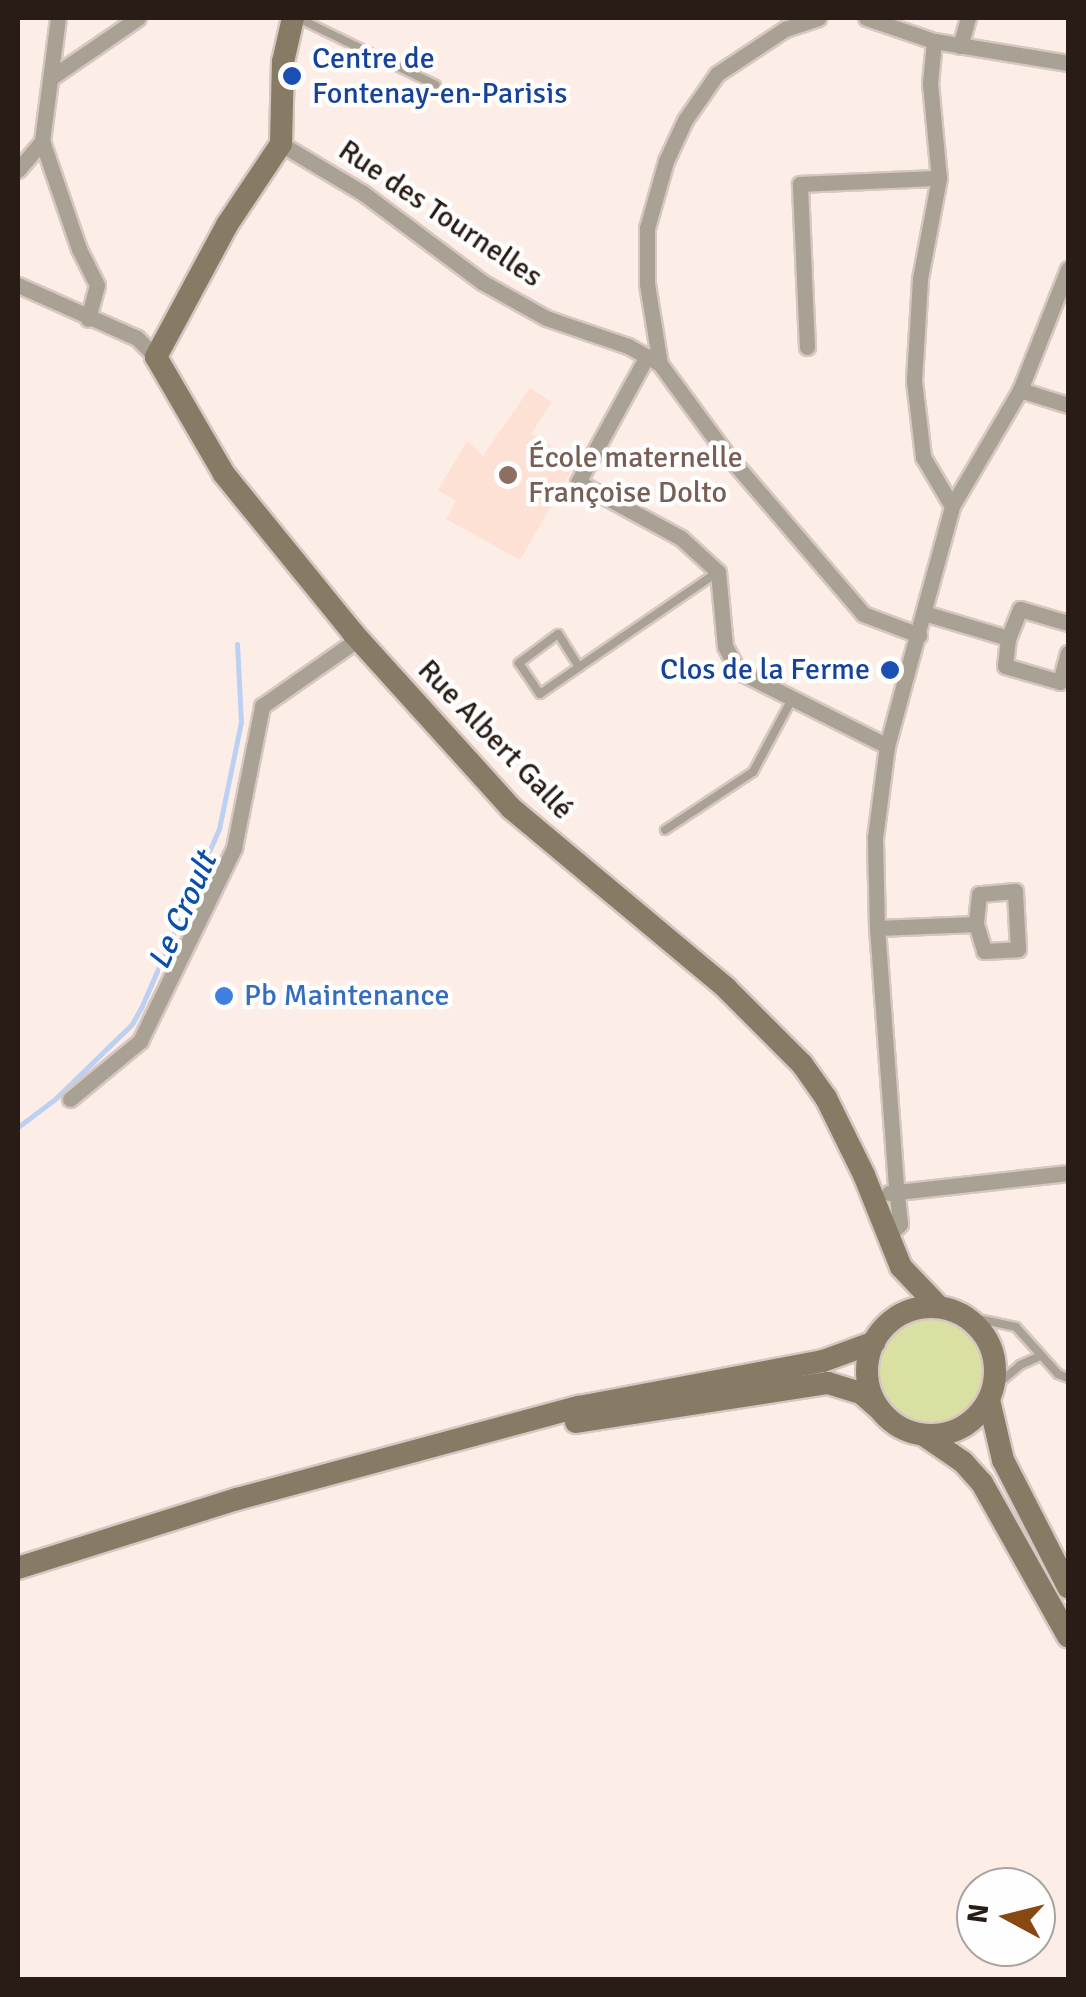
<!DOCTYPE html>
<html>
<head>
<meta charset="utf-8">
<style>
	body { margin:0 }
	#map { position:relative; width:1086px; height:1997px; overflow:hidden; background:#fdede7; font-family:Signika,sans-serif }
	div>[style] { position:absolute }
	.built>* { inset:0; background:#fde1d5 }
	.green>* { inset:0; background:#d9e0a2 }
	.round { border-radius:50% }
	.stream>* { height:5px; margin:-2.5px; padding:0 2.5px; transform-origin:2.5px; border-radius:2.5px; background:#bcd1f2 }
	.roads { filter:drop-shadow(2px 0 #d7c7c1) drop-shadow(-2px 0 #d7c7c1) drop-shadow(0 2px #d7c7c1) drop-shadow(0 -2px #d7c7c1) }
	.lane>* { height:8px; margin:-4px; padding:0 4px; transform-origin:4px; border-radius:4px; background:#a9a193 }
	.street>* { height:15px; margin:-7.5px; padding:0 7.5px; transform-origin:7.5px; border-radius:7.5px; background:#a9a193 }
	.secondary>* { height:22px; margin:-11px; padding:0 11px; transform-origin:11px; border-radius:11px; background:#877b66 }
	.secondary>.ring { margin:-11px; padding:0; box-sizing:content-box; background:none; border:22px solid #877b66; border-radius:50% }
	.dots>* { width:28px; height:28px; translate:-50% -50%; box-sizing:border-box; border:5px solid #fefefe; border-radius:50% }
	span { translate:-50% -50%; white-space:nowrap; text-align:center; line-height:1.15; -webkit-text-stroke:9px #fefefe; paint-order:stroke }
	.transit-label { font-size:30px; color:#164399 }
	.left { translate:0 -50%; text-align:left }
	.right { translate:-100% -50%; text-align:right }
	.street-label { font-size:30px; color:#291c16 }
	.education-label { font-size:30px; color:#785e54 }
	.shop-label { font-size:30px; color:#366cbe }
	.water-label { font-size:32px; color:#0b4faa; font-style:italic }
	.frame { position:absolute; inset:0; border:20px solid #291c16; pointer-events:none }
	.north { position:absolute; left:956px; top:1867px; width:100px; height:100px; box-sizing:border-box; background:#fefefe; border:2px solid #a9a4a1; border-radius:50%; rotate:277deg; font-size:28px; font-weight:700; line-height:40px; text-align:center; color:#291c16 }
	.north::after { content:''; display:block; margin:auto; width:35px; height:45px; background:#884811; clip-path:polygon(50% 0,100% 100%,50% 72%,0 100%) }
</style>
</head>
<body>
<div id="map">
	<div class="built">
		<div style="clip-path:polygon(530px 388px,552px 402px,531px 434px,577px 461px,520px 560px,446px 519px,456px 501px,438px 490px,467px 441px,483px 456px)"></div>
	</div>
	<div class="green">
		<div class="round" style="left:878px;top:1319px;width:108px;height:108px"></div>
	</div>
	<div class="stream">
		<div style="left:18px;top:1127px;width:46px;rotate:-37.1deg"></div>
		<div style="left:55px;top:1099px;width:107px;rotate:-44.2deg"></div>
		<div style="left:132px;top:1024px;width:18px;rotate:-61deg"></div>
		<div style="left:141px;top:1008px;width:195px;rotate:-66.5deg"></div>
		<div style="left:219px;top:829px;width:109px;rotate:-78.4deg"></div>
		<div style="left:241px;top:722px;width:78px;rotate:-92.9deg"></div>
	</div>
	<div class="roads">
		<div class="lane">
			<div style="left:298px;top:18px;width:153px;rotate:25.9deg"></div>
			<div style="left:579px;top:667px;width:39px;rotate:-122deg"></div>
			<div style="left:558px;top:634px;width:49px;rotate:143.4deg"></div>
			<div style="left:519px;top:663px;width:37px;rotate:56deg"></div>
			<div style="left:540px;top:694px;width:47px;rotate:-34.7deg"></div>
			<div style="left:579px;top:667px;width:168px;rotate:-34.4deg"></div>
			<div style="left:665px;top:830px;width:105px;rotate:-33.4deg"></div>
			<div style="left:753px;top:772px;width:83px;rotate:-61.9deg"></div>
			<div style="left:964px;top:1316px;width:53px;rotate:11.9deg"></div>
			<div style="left:1016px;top:1327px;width:63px;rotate:48.2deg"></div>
			<div style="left:1058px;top:1374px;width:11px;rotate:22deg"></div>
			<div style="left:993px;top:1388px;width:35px;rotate:-40deg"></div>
			<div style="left:1020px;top:1365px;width:22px;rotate:-24deg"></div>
		</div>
		<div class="street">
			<div style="left:866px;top:18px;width:72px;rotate:18.7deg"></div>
			<div style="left:934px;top:41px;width:136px;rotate:9.3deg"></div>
			<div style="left:934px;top:41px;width:42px;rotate:95.4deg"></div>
			<div style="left:930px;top:83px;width:95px;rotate:84.6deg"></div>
			<div style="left:939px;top:178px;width:103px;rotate:100.7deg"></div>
			<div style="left:920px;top:279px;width:102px;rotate:93.4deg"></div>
			<div style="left:914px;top:381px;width:77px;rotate:83.2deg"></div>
			<div style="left:923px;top:457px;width:57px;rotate:59.4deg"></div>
			<div style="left:960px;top:46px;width:29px;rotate:-74deg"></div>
			<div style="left:52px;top:77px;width:104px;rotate:-34.5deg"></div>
			<div style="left:42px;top:141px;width:114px;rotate:71.1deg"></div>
			<div style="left:79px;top:249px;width:40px;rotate:63.4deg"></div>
			<div style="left:97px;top:285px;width:35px;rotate:105deg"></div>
			<div style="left:281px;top:144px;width:96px;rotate:30.9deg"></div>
			<div style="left:363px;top:193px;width:149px;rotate:36.8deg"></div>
			<div style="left:482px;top:282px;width:73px;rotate:29.4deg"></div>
			<div style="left:546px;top:318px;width:87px;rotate:18.9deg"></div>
			<div style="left:628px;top:346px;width:37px;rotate:29deg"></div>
			<div style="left:660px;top:364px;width:108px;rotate:53.7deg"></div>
			<div style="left:724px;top:451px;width:214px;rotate:49.5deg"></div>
			<div style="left:863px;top:614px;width:60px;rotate:20.6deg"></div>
			<div style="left:18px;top:170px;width:38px;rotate:-50deg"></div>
			<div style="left:42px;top:141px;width:124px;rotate:-82.6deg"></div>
			<div style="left:18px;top:285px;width:130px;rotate:24deg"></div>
			<div style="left:137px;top:338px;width:27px;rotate:45deg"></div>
			<div style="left:807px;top:347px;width:163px;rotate:-92.5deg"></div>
			<div style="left:800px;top:184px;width:139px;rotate:-2.5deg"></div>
			<div style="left:647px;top:356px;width:144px;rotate:118.7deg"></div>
			<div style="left:578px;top:482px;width:117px;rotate:28.5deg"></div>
			<div style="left:681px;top:538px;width:50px;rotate:42.6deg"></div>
			<div style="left:718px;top:572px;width:74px;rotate:84.6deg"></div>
			<div style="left:725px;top:646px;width:28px;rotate:63deg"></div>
			<div style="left:738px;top:671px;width:167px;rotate:26.7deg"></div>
			<div style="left:660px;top:364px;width:81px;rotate:-99.2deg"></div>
			<div style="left:647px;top:284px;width:56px;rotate:-90deg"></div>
			<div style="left:647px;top:228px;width:70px;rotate:-74.2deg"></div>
			<div style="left:666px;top:161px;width:45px;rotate:-65.1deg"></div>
			<div style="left:685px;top:120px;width:56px;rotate:-55.2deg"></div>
			<div style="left:717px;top:74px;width:82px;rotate:-33.5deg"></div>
			<div style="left:785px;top:29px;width:35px;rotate:-18deg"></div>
			<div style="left:1020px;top:390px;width:50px;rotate:17.4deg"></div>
			<div style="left:924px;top:613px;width:88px;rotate:16.6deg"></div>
			<div style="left:1068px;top:623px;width:50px;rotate:-163.7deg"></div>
			<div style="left:1020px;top:609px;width:31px;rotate:112deg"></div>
			<div style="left:1008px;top:638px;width:28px;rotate:96deg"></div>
			<div style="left:1005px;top:666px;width:57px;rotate:16.2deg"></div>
			<div style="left:1060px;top:682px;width:30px;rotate:-75deg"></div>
			<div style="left:877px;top:928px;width:99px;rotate:-2.3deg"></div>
			<div style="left:976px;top:924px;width:28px;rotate:73deg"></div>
			<div style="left:984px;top:951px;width:34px;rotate:-3deg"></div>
			<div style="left:1018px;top:949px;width:58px;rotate:-93deg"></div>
			<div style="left:1015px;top:891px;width:36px;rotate:175deg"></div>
			<div style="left:979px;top:894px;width:30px;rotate:96deg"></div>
			<div style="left:70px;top:1099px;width:91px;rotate:-39.6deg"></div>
			<div style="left:140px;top:1041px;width:215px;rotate:-64deg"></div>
			<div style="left:234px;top:848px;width:145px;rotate:-78.8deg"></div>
			<div style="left:262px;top:706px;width:117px;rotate:-34.9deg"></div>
			<div style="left:896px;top:1186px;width:259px;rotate:-94.2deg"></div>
			<div style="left:877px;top:928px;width:90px;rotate:-91.3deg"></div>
			<div style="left:875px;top:838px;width:93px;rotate:-82.6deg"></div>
			<div style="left:887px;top:746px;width:249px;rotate:-74.8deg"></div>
			<div style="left:952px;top:506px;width:134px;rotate:-59.6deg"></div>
			<div style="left:1020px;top:390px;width:130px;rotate:-68.4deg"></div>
			<div style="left:889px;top:1193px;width:180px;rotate:-6.4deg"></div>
			<div style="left:890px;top:1234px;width:14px;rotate:-45deg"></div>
			<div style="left:900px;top:1224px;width:36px;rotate:-96deg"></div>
		</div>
		<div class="secondary">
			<div style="left:293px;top:18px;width:45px;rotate:102.8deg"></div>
			<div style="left:283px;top:62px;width:82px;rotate:91.4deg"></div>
			<div style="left:281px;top:144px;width:97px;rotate:123.7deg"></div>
			<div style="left:227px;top:225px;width:150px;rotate:118.3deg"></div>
			<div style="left:156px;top:357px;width:135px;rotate:59.8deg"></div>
			<div style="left:224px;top:474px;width:205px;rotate:50.9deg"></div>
			<div style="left:353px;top:633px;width:236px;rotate:47.9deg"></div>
			<div style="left:511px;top:808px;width:280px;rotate:39.9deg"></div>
			<div style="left:726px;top:988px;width:107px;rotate:45deg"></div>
			<div style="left:802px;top:1064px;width:42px;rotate:54.8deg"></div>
			<div style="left:826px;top:1098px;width:86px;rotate:63.7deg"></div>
			<div style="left:864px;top:1175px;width:99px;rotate:68.1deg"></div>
			<div style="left:901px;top:1267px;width:55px;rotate:46.5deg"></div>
			<div class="ring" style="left:867px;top:1307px;width:106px;height:106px"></div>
			<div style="left:989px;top:1400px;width:62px;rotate:76.9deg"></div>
			<div style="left:1003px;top:1460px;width:143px;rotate:62.9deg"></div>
			<div style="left:576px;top:1422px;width:255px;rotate:-8.8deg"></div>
			<div style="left:828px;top:1383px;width:34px;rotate:17deg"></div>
			<div style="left:861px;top:1393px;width:23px;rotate:41deg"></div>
			<div style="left:925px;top:1436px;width:46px;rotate:34.4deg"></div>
			<div style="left:963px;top:1462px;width:28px;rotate:48deg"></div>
			<div style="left:982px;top:1483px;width:176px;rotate:60.7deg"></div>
			<div style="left:18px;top:1568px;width:230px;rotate:-17.5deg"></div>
			<div style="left:237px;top:1499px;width:354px;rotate:-15.1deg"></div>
			<div style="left:579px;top:1407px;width:248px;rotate:-10.7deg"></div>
			<div style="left:823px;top:1361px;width:55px;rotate:-20.1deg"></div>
		</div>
	</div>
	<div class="dots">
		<div style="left:292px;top:76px;background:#1a4fb4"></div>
		<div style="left:508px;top:475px;background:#8d6e63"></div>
		<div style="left:890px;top:670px;background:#1a4fb4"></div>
		<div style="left:224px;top:996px;background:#3f7fe0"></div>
	</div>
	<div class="transit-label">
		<span class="left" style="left:312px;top:76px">Centre de<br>Fontenay-en-Parisis</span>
		<span class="right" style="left:870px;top:670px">Clos de la Ferme</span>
	</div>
	<div class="street-label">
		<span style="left:440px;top:214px;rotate:34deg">Rue des Tournelles</span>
		<span style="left:495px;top:740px;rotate:46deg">Rue Albert Gallé</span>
	</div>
	<div class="education-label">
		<span class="left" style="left:528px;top:475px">École maternelle<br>Françoise Dolto</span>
	</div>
	<div class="shop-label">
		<span class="left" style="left:244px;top:996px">Pb Maintenance</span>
	</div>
	<div class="water-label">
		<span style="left:183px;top:911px;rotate:-66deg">Le Croult</span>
	</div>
	<div class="frame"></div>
	<div class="north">N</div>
</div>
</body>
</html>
